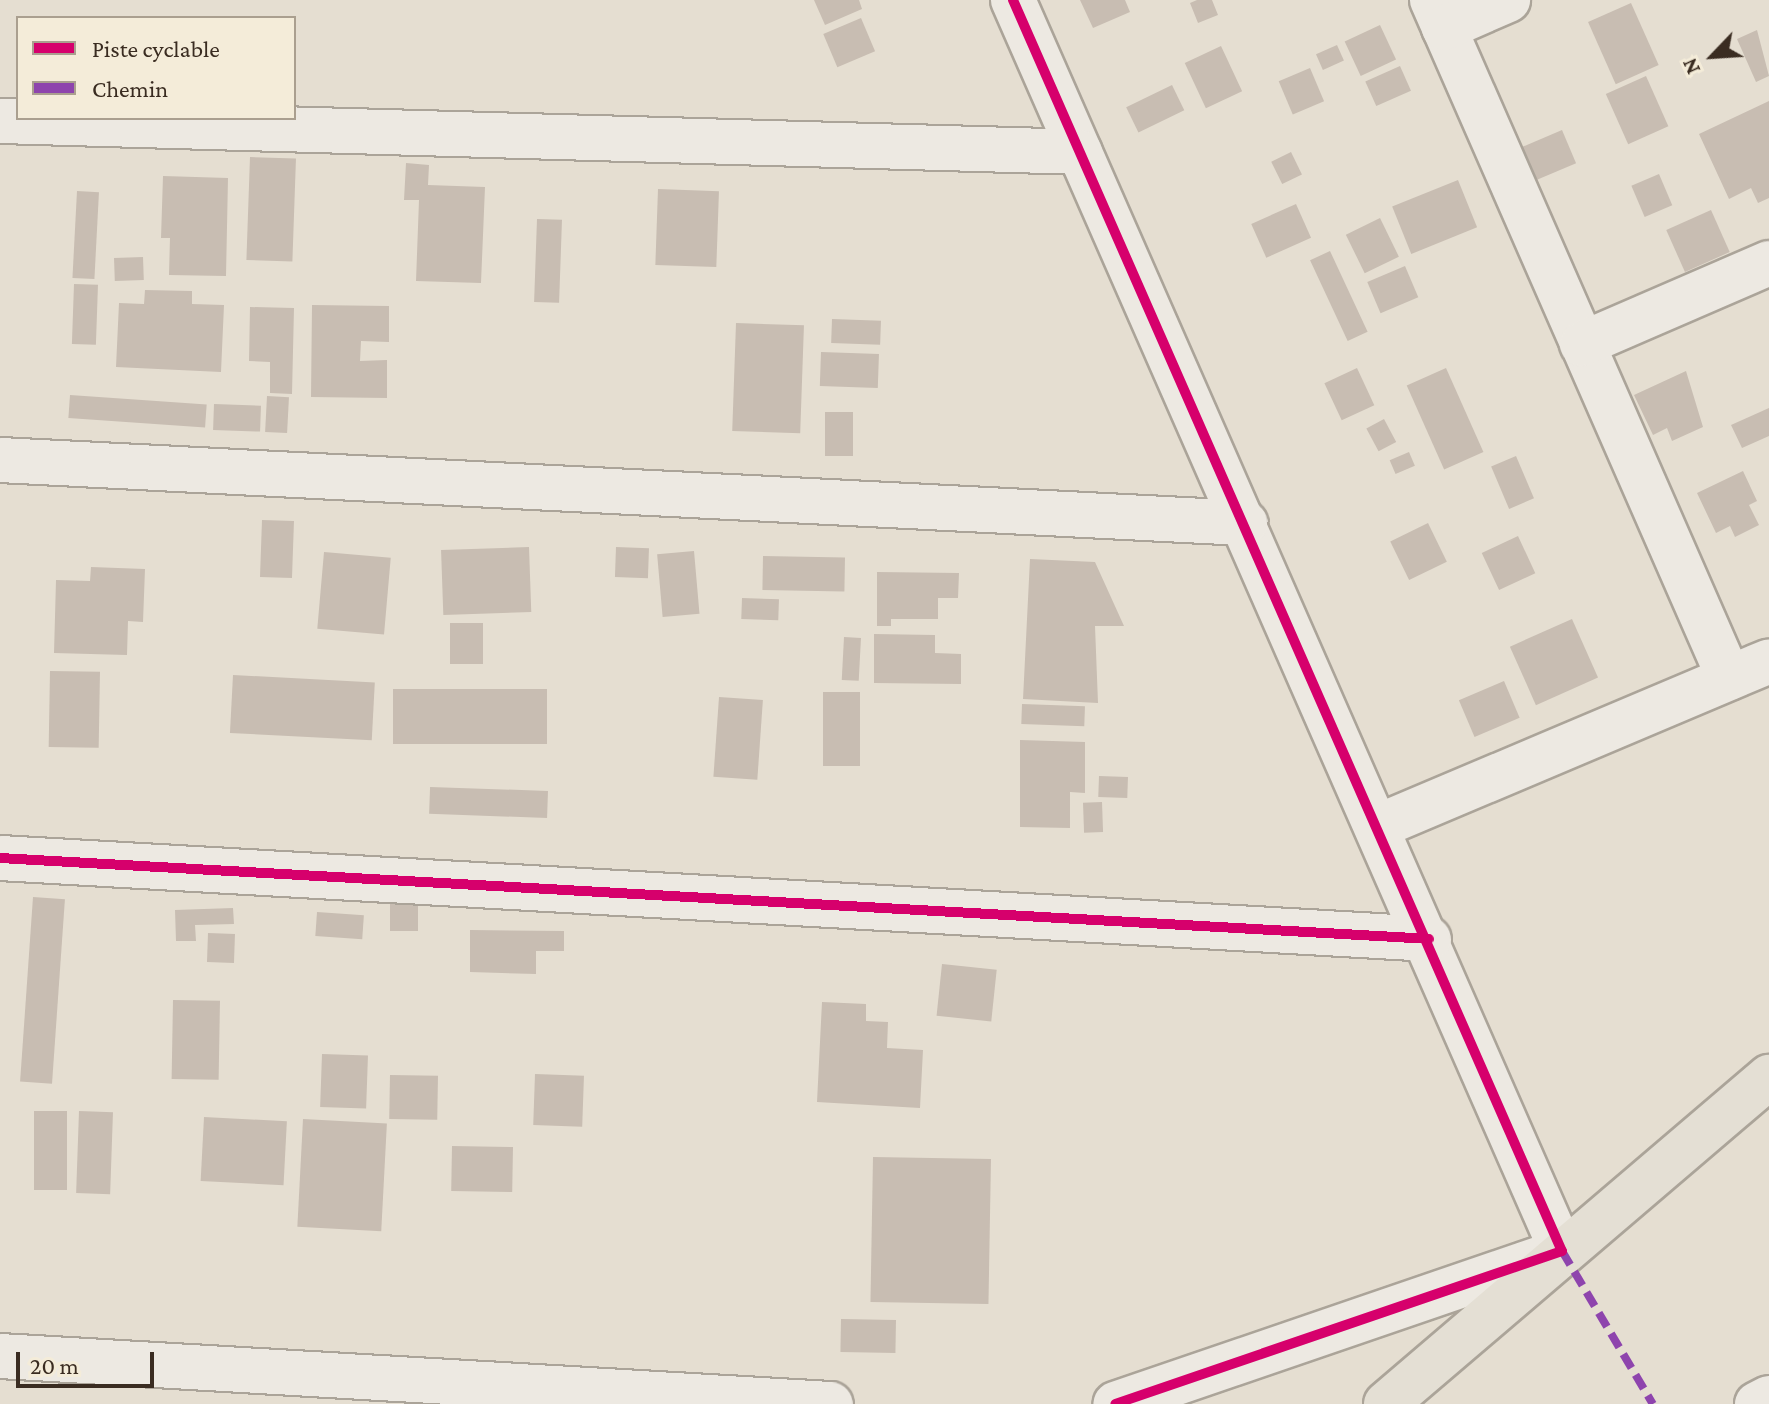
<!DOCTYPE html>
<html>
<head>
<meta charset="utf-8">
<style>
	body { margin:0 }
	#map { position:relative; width:1769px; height:1404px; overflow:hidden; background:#e5ded1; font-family:"Crimson Pro",serif }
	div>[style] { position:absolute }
	.building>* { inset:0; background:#c8bdb2; transform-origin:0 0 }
	.roads { filter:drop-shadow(2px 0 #aba499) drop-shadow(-2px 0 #aba499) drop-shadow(0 2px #aba499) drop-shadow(0 -2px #aba499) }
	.minor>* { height:44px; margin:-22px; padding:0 22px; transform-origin:22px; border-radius:22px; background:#ede9e2 }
	.major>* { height:44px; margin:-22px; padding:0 22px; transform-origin:22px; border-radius:22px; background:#e4dfd4 }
	.quiet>* { height:8px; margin-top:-4px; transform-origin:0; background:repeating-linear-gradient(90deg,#8e44ad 0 16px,transparent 0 24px) }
	.cycleway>* { height:10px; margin:-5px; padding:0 5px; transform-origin:5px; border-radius:5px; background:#d6006c }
	span { translate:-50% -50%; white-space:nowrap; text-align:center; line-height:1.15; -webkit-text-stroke:7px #f4ecd9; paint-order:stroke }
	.legend { position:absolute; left:16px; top:16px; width:280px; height:104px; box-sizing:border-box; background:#f4ecd9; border:2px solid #aa9f8f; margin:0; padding:10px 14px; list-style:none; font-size:24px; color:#3a2c21 }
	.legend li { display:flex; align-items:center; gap:16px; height:40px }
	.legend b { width:40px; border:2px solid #aa9f8f }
	.north { position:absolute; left:1673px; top:16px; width:80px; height:80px; -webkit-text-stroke:6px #f4ecd9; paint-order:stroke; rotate:245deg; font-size:22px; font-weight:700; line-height:32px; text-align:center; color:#3a2c21 }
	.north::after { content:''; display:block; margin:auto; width:28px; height:36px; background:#3a2c21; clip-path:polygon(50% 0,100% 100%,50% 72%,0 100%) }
	.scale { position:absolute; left:16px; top:1352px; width:138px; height:36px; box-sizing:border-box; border:4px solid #3a2c21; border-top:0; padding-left:10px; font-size:24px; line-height:28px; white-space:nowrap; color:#3a2c21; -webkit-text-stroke:6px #f4ecd9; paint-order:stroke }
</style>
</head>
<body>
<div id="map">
	<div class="building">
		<div style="clip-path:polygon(814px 0,859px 0,862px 9px,825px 25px)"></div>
		<div style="clip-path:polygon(1080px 0,1125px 0,1130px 12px,1093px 28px)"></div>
		<div style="clip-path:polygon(1197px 0,1212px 0,1218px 15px,1198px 23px,1190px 3px)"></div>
		<div style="left:1631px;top:3px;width:68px;height:47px;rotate:66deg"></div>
		<div style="left:861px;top:18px;width:36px;height:41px;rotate:67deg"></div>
		<div style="left:1380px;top:25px;width:38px;height:39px;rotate:65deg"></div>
		<div style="clip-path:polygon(1757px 30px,1769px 76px,1756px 82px,1737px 39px)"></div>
		<div style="left:1337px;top:45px;width:17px;height:23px;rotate:66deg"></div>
		<div style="left:1221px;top:46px;width:50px;height:40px;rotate:65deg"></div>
		<div style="left:1400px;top:66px;width:27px;height:38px;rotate:66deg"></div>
		<div style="left:1310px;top:68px;width:36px;height:34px;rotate:67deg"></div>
		<div style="left:1646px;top:76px;width:55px;height:44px;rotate:66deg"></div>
		<div style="left:1172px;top:85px;width:28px;height:51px;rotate:64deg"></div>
		<div style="clip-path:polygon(1769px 101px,1769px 198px,1758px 203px,1751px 188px,1729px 199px,1699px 134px)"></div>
		<div style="left:1562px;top:130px;width:36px;height:45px;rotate:67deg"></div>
		<div style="left:1291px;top:152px;width:25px;height:22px;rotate:64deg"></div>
		<div style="left:250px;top:157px;width:46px;height:103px;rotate:2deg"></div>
		<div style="clip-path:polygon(406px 163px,429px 165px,428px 185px,485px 187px,481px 283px,416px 281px,419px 200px,404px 200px)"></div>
		<div style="left:1659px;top:174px;width:34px;height:30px;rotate:67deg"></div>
		<div style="clip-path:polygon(163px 176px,228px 178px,226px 276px,169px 275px,170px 238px,161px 238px)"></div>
		<div style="left:1458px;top:180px;width:51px;height:71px;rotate:68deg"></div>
		<div style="left:658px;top:189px;width:61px;height:76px;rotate:2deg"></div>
		<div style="left:77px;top:191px;width:22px;height:87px;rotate:3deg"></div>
		<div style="left:1296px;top:204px;width:37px;height:49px;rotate:66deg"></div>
		<div style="left:1711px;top:210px;width:46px;height:49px;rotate:66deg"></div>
		<div style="left:1380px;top:218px;width:43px;height:38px;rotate:64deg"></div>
		<div style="left:537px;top:219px;width:25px;height:83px;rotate:2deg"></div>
		<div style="left:1330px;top:251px;width:89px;height:22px;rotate:65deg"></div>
		<div style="left:143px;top:257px;width:23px;height:29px;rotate:88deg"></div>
		<div style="left:1405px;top:266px;width:34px;height:41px;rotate:67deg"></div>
		<div style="left:74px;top:284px;width:24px;height:60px;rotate:2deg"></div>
		<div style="clip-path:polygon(145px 290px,192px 291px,192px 304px,224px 305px,221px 372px,116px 367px,119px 303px,144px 304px)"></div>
		<div style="clip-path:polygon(312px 305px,389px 306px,389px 342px,361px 341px,360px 361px,387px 360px,387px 398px,311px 397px)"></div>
		<div style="clip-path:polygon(250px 307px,294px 308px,292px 394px,270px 393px,270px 362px,249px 361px)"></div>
		<div style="left:832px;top:319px;width:49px;height:24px;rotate:2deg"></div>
		<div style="left:736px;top:323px;width:68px;height:108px;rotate:2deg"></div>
		<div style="left:821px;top:352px;width:58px;height:34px;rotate:2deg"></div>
		<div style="left:1357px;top:368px;width:41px;height:36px;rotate:65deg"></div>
		<div style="left:1446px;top:368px;width:92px;height:43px;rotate:66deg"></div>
		<div style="clip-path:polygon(1686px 371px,1703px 427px,1672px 441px,1667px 428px,1653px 435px,1634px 395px)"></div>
		<div style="left:70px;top:395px;width:137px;height:23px;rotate:4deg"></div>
		<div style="left:267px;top:396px;width:22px;height:36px;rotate:3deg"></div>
		<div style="left:214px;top:404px;width:47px;height:26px;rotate:2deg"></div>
		<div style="clip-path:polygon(1769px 408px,1769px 436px,1742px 448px,1731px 425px)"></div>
		<div style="left:825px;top:412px;width:28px;height:44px"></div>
		<div style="left:1384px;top:419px;width:26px;height:20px;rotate:62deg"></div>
		<div style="left:1409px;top:452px;width:15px;height:21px;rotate:67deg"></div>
		<div style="left:1516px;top:456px;width:46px;height:27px;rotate:67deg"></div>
		<div style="clip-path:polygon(1743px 471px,1757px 501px,1749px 505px,1759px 525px,1735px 537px,1730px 526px,1716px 533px,1697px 493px)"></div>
		<div style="left:262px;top:520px;width:32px;height:57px;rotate:2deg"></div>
		<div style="left:1428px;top:523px;width:43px;height:42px;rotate:64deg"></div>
		<div style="left:1518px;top:536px;width:41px;height:40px;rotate:65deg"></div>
		<div style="left:529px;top:547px;width:65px;height:88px;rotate:88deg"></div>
		<div style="left:616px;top:547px;width:33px;height:30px;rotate:2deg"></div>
		<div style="left:694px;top:551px;width:63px;height:37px;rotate:85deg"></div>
		<div style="left:324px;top:552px;width:67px;height:77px;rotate:5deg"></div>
		<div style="left:763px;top:556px;width:82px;height:34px;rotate:1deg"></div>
		<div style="clip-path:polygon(1030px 559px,1095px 562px,1124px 626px,1095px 626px,1098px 703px,1023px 699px)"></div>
		<div style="clip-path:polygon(91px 567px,145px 569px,143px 622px,128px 621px,127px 655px,54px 653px,56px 580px,90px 581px)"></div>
		<div style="clip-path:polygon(877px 572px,959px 573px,958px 598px,938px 598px,938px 619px,891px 619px,891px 626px,877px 626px)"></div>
		<div style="left:742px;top:598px;width:37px;height:21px;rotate:2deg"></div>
		<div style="left:1572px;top:619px;width:64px;height:68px;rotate:66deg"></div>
		<div style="left:450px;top:623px;width:33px;height:41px"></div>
		<div style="clip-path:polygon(874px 634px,935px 635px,935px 653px,961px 654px,961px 684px,874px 683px)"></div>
		<div style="left:844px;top:637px;width:17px;height:43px;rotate:3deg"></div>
		<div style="left:50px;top:671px;width:50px;height:76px;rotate:1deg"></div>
		<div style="left:233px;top:675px;width:142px;height:58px;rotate:3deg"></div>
		<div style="left:1504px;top:681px;width:40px;height:49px;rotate:67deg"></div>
		<div style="left:393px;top:689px;width:154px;height:55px"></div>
		<div style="left:823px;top:692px;width:37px;height:74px"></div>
		<div style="left:719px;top:697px;width:44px;height:80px;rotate:4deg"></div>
		<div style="left:1022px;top:704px;width:63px;height:20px;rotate:2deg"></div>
		<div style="clip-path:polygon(1020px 740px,1085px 742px,1085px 793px,1070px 792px,1070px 828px,1020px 827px)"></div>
		<div style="left:1099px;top:776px;width:29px;height:21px;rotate:2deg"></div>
		<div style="left:548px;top:791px;width:27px;height:118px;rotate:92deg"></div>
		<div style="left:1102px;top:802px;width:30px;height:19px;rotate:88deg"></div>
		<div style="left:390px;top:893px;width:28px;height:38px"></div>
		<div style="left:33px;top:897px;width:32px;height:185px;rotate:4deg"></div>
		<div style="clip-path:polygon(233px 908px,234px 924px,195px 925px,196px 941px,176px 941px,175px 910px)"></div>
		<div style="left:317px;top:912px;width:47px;height:24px;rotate:4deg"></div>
		<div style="clip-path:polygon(470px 930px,564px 931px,564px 951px,536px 951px,536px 974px,470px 972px)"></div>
		<div style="left:208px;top:933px;width:27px;height:29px;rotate:2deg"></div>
		<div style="left:942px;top:964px;width:55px;height:52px;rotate:6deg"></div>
		<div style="left:173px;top:1000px;width:47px;height:79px;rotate:1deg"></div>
		<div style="clip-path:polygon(822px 1002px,866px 1004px,866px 1021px,888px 1022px,887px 1048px,923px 1050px,920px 1108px,817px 1102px)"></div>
		<div style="left:322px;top:1054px;width:46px;height:53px;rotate:2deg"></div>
		<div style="left:535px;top:1074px;width:49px;height:51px;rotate:2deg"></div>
		<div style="left:390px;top:1075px;width:48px;height:44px;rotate:1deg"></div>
		<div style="left:34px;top:1111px;width:33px;height:79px"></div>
		<div style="left:79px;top:1111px;width:34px;height:82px;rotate:2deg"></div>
		<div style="left:204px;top:1117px;width:83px;height:64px;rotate:3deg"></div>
		<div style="left:303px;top:1119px;width:84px;height:108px;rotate:3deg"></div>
		<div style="left:452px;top:1146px;width:61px;height:45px;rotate:1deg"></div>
		<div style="left:873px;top:1157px;width:118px;height:145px;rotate:1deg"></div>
		<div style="left:841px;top:1319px;width:55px;height:33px;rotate:1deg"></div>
	</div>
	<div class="roads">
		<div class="minor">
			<div style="left:1013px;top:0;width:1366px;rotate:66.31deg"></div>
			<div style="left:1562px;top:1251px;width:472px;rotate:161.1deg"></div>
			<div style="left:1432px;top:0;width:740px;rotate:66.34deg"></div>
			<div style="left:1444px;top:28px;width:70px;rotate:-23.6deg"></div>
			<div style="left:0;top:121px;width:1080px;rotate:1.64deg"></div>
			<div style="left:1582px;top:344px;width:204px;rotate:-23.4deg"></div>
			<div style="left:0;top:460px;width:1247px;rotate:2.9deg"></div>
			<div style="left:1379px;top:826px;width:423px;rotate:-22.9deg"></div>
			<div style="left:0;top:858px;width:1431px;rotate:3.24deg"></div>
			<div style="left:0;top:1356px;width:832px;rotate:3.31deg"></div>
			<div style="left:1757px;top:1404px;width:13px;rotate:-27deg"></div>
		</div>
		<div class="major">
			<div style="left:1386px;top:1404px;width:504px;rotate:-40.49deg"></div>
		</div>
	</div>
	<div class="quiet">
		<div style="left:1562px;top:1251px;width:178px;rotate:59.3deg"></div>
	</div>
	<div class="cycleway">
		<div style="left:1013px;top:0;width:1366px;rotate:66.31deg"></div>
		<div style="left:1562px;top:1251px;width:472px;rotate:161.1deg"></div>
		<div style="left:0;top:858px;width:1431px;rotate:3.24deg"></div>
	</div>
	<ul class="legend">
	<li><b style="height:10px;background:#d6006c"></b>Piste cyclable</li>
	<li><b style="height:10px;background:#8e44ad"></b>Chemin</li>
	</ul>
	<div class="north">N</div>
	<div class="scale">20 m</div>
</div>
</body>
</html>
